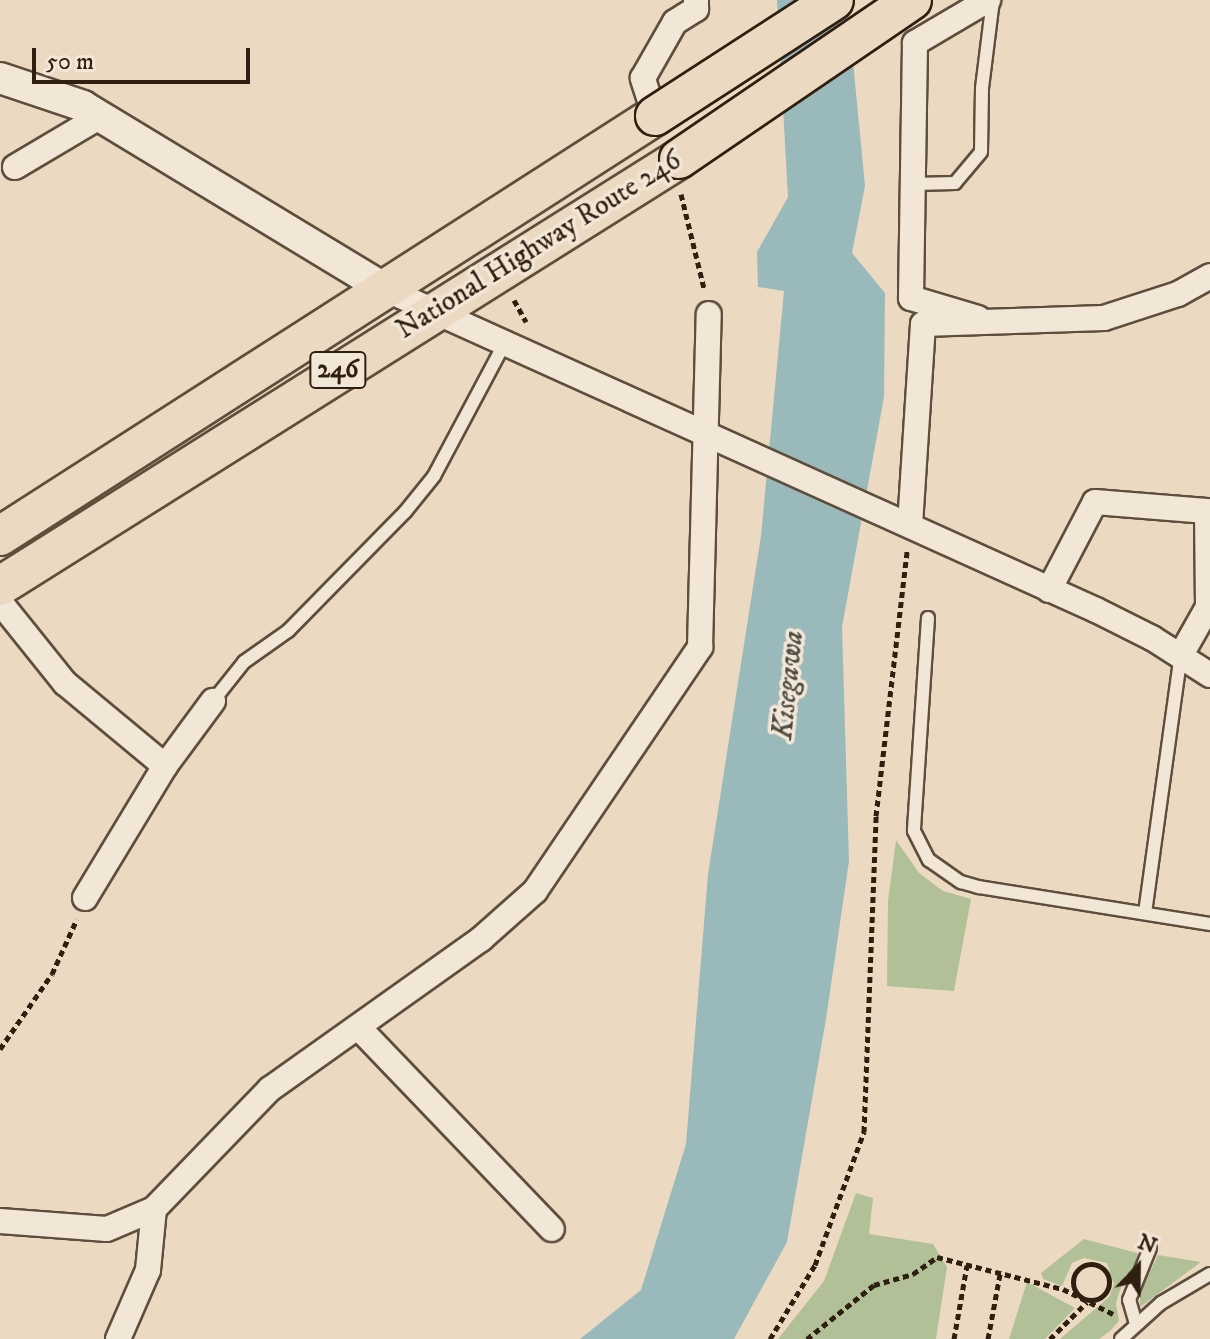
<!DOCTYPE html>
<html>
<head>
<meta charset="utf-8">
<style>
	body { margin:0 }
	#map { position:relative; width:1210px; height:1339px; overflow:hidden; background:#ebd9c1; font-family:"IM FELL DW Pica",serif }
	div>[style] { position:absolute }
	.green>* { inset:0; background:#b2c097 }
	.water>* { inset:0; background:#9ab9ba }
	.path>* { height:5px; margin-top:-2.5px; transform-origin:0; background:repeating-linear-gradient(90deg,#2f1f10 0 6px,transparent 0 10px) }
	.path>.ring { margin:-2.5px; padding:0; box-sizing:content-box; background:none; border:5px solid #2f1f10; border-radius:50% }
	.roads { filter:drop-shadow(2px 0 #5e4e3c) drop-shadow(-2px 0 #5e4e3c) drop-shadow(0 2px #5e4e3c) drop-shadow(0 -2px #5e4e3c) }
	.service>* { height:12px; margin:-6px; padding:0 6px; transform-origin:6px; border-radius:6px; background:#f2e6d7 }
	.minor>* { height:24px; margin:-12px; padding:0 12px; transform-origin:12px; border-radius:12px; background:#f2e6d7 }
	.tertiary>* { height:30px; margin:-15px; padding:0 15px; transform-origin:15px; border-radius:15px; background:#f2e6d7 }
	.trunk>* { height:38px; margin:-19px; padding:0 19px; transform-origin:19px; border-radius:19px; background:#ebd9c1 }
	.bridges { filter:drop-shadow(2px 0 #2f1f10) drop-shadow(-2px 0 #2f1f10) drop-shadow(0 2px #2f1f10) drop-shadow(0 -2px #2f1f10) }
	.trunk-bridge>* { height:38px; margin:-19px; padding:0 19px; transform-origin:19px; border-radius:19px; background:#ebd9c1 }
	span { translate:-50% -50%; white-space:nowrap; text-align:center; line-height:1.15; -webkit-text-stroke:7px #f2e6d7; paint-order:stroke }
	.shield-label span { padding:2px 6px; background:#f2e6d7; border:2px solid; border-radius:6px; -webkit-text-stroke-width:0 }
	.shield-label { font-size:26px; color:#2f1f10; font-weight:700 }
	.street-label { font-size:28px; color:#2f1f10 }
	.water-label { font-size:30px; color:#4f4d43; font-style:italic }
	.north { position:absolute; left:1098px; top:1227px; width:80px; height:80px; -webkit-text-stroke:6px #f2e6d7; paint-order:stroke; rotate:22deg; font-size:22px; font-weight:700; line-height:32px; text-align:center; color:#2f1f10 }
	.north::after { content:''; display:block; margin:auto; width:28px; height:36px; background:#2f1f10; clip-path:polygon(50% 0,100% 100%,50% 72%,0 100%) }
	.scale { position:absolute; left:32px; top:48px; width:218px; height:36px; box-sizing:border-box; border:4px solid #2f1f10; border-top:0; padding-left:10px; font-size:24px; line-height:28px; white-space:nowrap; color:#2f1f10; -webkit-text-stroke:6px #f2e6d7; paint-order:stroke }
</style>
</head>
<body>
<div id="map">
	<div class="green">
		<div style="clip-path:polygon(896px 840px,919px 873px,943px 891px,971px 899px,954px 991px,887px 986px,888px 901px)"></div>
		<div style="clip-path:polygon(856px 1193px,873px 1198px,869px 1234px,933px 1244px,947px 1267px,936px 1339px,778px 1339px,824px 1281px)"></div>
		<div style="clip-path:polygon(1084px 1239px,1137px 1253px,1139px 1268px,1125px 1275px,1116px 1303px,1119px 1321px,1110px 1331px,1099px 1339px,1060px 1339px,1109px 1297px,1114px 1284px,1107px 1263px,1084px 1258px,1072px 1263px,1062px 1286px,1043px 1279px,1041px 1273px)"></div>
		<div style="clip-path:polygon(1158px 1255px,1201px 1262px,1139px 1308px,1142px 1288px)"></div>
		<div style="clip-path:polygon(1027px 1282px,1075px 1308px,1045px 1339px,1009px 1339px)"></div>
	</div>
	<div class="water">
		<div style="clip-path:polygon(777px 0,847px 0,865px 186px,852px 253px,885px 293px,884px 397px,842px 627px,849px 861px,826px 1019px,787px 1242px,734px 1339px,580px 1339px,641px 1290px,686px 1144px,708px 874px,761px 536px,784px 291px,758px 287px,757px 252px,788px 197px)"></div>
	</div>
	<div class="path">
		<div style="left:681px;top:194px;width:97px;rotate:76.3deg"></div>
		<div style="left:514px;top:300px;width:25px;rotate:61deg"></div>
		<div style="left:0;top:1049px;width:91px;rotate:-55.3deg"></div>
		<div style="left:52px;top:974px;width:60px;rotate:-65.6deg"></div>
		<div class="ring" style="left:1073px;top:1264px;width:31px;height:31px"></div>
		<div style="left:770px;top:1339px;width:87px;rotate:-58.7deg"></div>
		<div style="left:815px;top:1265px;width:142px;rotate:-69.8deg"></div>
		<div style="left:864px;top:1132px;width:316px;rotate:-87.8deg"></div>
		<div style="left:876px;top:816px;width:267px;rotate:-83.3deg"></div>
		<div style="left:807px;top:1339px;width:86px;rotate:-38.9deg"></div>
		<div style="left:874px;top:1285px;width:41px;rotate:-15.8deg"></div>
		<div style="left:913px;top:1274px;width:29px;rotate:-35deg"></div>
		<div style="left:937px;top:1257px;width:130px;rotate:14.3deg"></div>
		<div style="left:1063px;top:1289px;width:56px;rotate:26.6deg"></div>
		<div style="left:954px;top:1339px;width:75px;rotate:-80deg"></div>
		<div style="left:988px;top:1339px;width:66px;rotate:-79.5deg"></div>
		<div style="left:1050px;top:1339px;width:52px;rotate:-45deg"></div>
	</div>
	<div class="roads">
		<div class="service">
			<div style="left:914px;top:184px;width:41px;rotate:-1.4deg"></div>
			<div style="left:955px;top:183px;width:40px;rotate:-50deg"></div>
			<div style="left:981px;top:152px;width:64px;rotate:-89.1deg"></div>
			<div style="left:982px;top:88px;width:89px;rotate:-82.9deg"></div>
			<div style="left:928px;top:618px;width:213px;rotate:93.8deg"></div>
			<div style="left:914px;top:831px;width:33px;rotate:63deg"></div>
			<div style="left:929px;top:860px;width:39px;rotate:35deg"></div>
			<div style="left:961px;top:882px;width:19px;rotate:16deg"></div>
			<div style="left:979px;top:887px;width:234px;rotate:9.1deg"></div>
			<div style="left:213px;top:701px;width:50px;rotate:-51.5deg"></div>
			<div style="left:244px;top:662px;width:54px;rotate:-35.2deg"></div>
			<div style="left:288px;top:631px;width:167px;rotate:-45.5deg"></div>
			<div style="left:405px;top:512px;width:46px;rotate:-51.1deg"></div>
			<div style="left:434px;top:476px;width:147px;rotate:-62deg"></div>
			<div style="left:1145px;top:913px;width:260px;rotate:-82.1deg"></div>
			<div style="left:1136px;top:1324px;width:25px;rotate:-106deg"></div>
			<div style="left:1129px;top:1300px;width:56px;rotate:-68deg"></div>
			<div style="left:1121px;top:1339px;width:54px;rotate:-42deg"></div>
			<div style="left:1161px;top:1303px;width:57px;rotate:-30.6deg"></div>
		</div>
		<div class="minor">
			<div style="left:655px;top:116px;width:40px;rotate:-108deg"></div>
			<div style="left:643px;top:78px;width:64px;rotate:-60.3deg"></div>
			<div style="left:675px;top:22px;width:25px;rotate:-32deg"></div>
			<div style="left:696px;top:9px;width:9px;rotate:-90deg"></div>
			<div style="left:15px;top:167px;width:100px;rotate:-30.7deg"></div>
			<div style="left:385px;top:289px;width:780px;rotate:24.3deg"></div>
			<div style="left:1096px;top:610px;width:63px;rotate:26.6deg"></div>
			<div style="left:1152px;top:638px;width:69px;rotate:32.5deg"></div>
			<div style="left:978px;top:318px;width:70px;rotate:-163.4deg"></div>
			<div style="left:911px;top:298px;width:255px;rotate:-89.1deg"></div>
			<div style="left:915px;top:43px;width:85px;rotate:-30.5deg"></div>
			<div style="left:910px;top:525px;width:201px;rotate:-86.3deg"></div>
			<div style="left:923px;top:324px;width:181px;rotate:-1.9deg"></div>
			<div style="left:1104px;top:318px;width:78px;rotate:-18deg"></div>
			<div style="left:1178px;top:294px;width:37px;rotate:-29deg"></div>
			<div style="left:1049px;top:590px;width:99px;rotate:-62.4deg"></div>
			<div style="left:1095px;top:502px;width:112px;rotate:4.6deg"></div>
			<div style="left:1207px;top:511px;width:96px;rotate:89.4deg"></div>
			<div style="left:1208px;top:607px;width:55px;rotate:119.4deg"></div>
			<div style="left:0;top:602px;width:104px;rotate:51.3deg"></div>
			<div style="left:65px;top:683px;width:130px;rotate:39.7deg"></div>
			<div style="left:85px;top:898px;width:154px;rotate:-58.8deg"></div>
			<div style="left:165px;top:766px;width:81px;rotate:-53.6deg"></div>
			<div style="left:360px;top:1029px;width:277px;rotate:46.2deg"></div>
			<div style="left:0;top:1221px;width:107px;rotate:4.3deg"></div>
			<div style="left:107px;top:1229px;width:51px;rotate:-23.1deg"></div>
			<div style="left:154px;top:1209px;width:167px;rotate:-46deg"></div>
			<div style="left:270px;top:1089px;width:259px;rotate:-35.4deg"></div>
			<div style="left:481px;top:939px;width:72px;rotate:-41.6deg"></div>
			<div style="left:535px;top:891px;width:295px;rotate:-55.9deg"></div>
			<div style="left:700px;top:647px;width:333px;rotate:-88.5deg"></div>
			<div style="left:118px;top:1339px;width:75px;rotate:-66.5deg"></div>
			<div style="left:148px;top:1270px;width:61px;rotate:-84.4deg"></div>
		</div>
		<div class="tertiary">
			<div style="left:0;top:78px;width:88px;rotate:18.6deg"></div>
			<div style="left:83px;top:106px;width:353px;rotate:31.2deg"></div>
		</div>
		<div class="trunk">
			<div style="left:0;top:536px;width:778px;rotate:-32.67deg"></div>
			<div style="left:0;top:586px;width:802px;rotate:-32.16deg"></div>
		</div>
	</div>
	<div class="bridges">
		<div class="trunk-bridge">
			<div style="left:655px;top:116px;width:213px;rotate:-32.9deg"></div>
			<div style="left:679px;top:159px;width:282px;rotate:-34.3deg"></div>
		</div>
	</div>
	<div class="shield-label">
		<span style="left:338px;top:370px">246</span>
	</div>
	<div class="street-label">
		<span style="left:539px;top:245px;rotate:-32deg">National Highway Route 246</span>
	</div>
	<div class="water-label">
		<span style="left:789px;top:685px;rotate:-84deg">Kisegawa</span>
	</div>
	<div class="north">N</div>
	<div class="scale">50 m</div>
</div>
</body>
</html>
